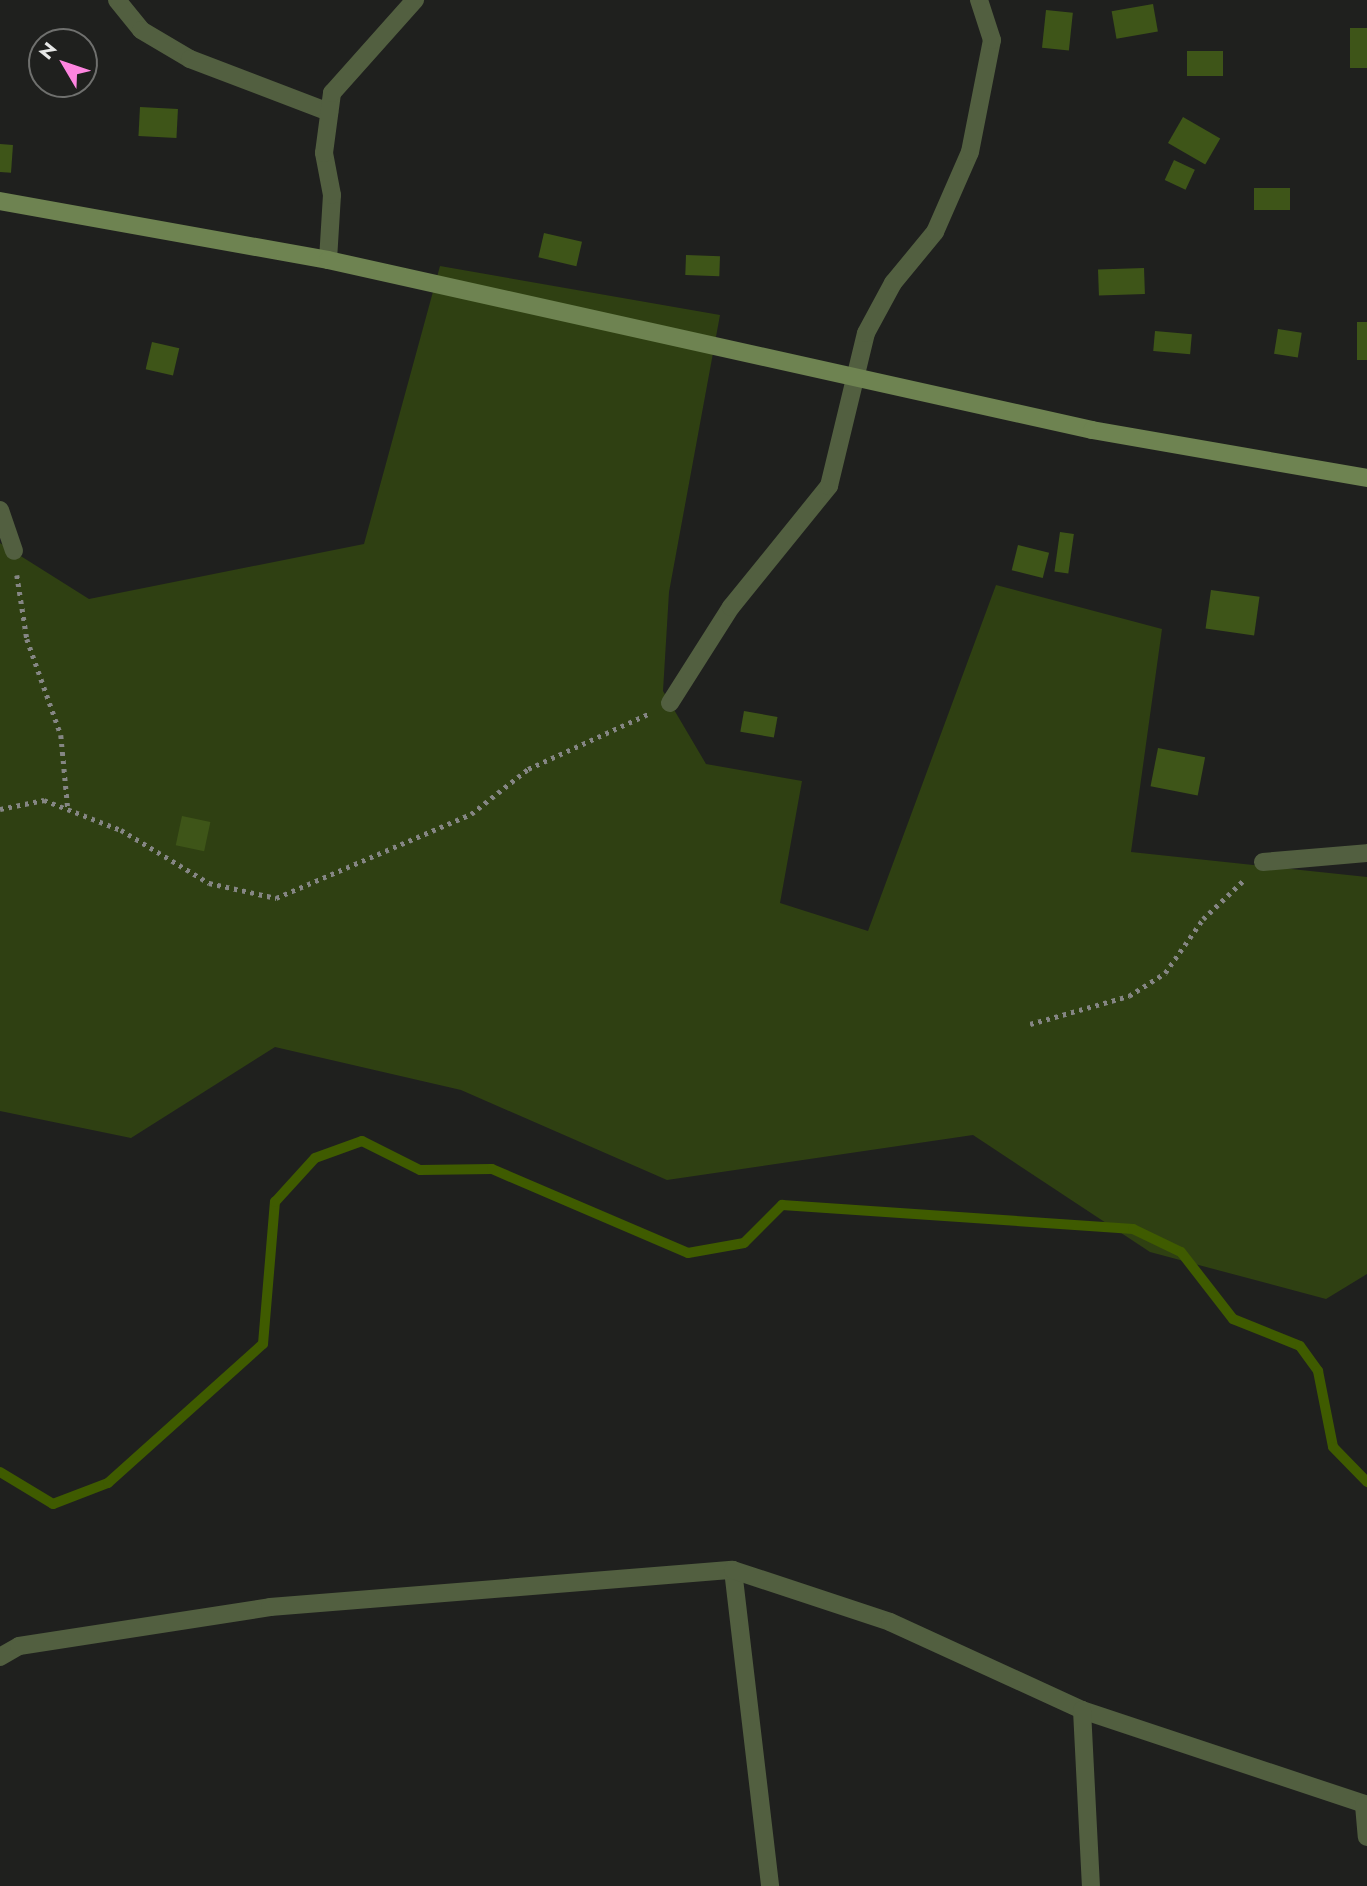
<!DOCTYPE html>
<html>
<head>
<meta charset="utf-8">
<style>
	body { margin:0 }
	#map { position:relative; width:1367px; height:1886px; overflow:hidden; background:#1f201e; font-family:Jost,sans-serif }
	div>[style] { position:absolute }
	.green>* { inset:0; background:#2f4012 }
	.stream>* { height:10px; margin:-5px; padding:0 5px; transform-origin:5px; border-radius:5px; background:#3f5b00 }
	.building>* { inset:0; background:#3e5518; transform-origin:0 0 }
	.path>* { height:4.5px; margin-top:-2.25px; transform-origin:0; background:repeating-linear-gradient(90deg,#858684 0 3.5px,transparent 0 8.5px) }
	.street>* { height:18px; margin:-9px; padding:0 9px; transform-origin:9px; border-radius:9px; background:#525f40 }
	.secondary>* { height:18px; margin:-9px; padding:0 9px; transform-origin:9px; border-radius:9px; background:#6e8351 }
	span { translate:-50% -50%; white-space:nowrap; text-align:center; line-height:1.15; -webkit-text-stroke:5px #1f201e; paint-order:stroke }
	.north { position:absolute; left:28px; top:28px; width:70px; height:70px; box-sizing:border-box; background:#1f201e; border:2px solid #6f706e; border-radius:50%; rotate:309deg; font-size:19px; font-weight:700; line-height:28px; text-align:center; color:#e7e8e7 }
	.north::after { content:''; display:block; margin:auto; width:24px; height:32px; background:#fe85e0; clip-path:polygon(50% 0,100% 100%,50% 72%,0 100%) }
</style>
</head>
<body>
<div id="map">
	<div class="green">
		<div style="clip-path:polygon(440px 266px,720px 315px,669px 592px,663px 691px,706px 764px,802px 781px,780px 903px,868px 931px,996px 585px,1162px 629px,1131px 852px,1367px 877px,1367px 1274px,1326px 1299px,1150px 1252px,973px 1135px,667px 1180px,461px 1090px,275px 1047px,131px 1138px,0 1111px,0 543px,89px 599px,364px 544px)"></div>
	</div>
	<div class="stream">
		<div style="left:0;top:1472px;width:62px;rotate:31.1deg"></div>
		<div style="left:53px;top:1504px;width:59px;rotate:-20.9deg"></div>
		<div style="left:108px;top:1483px;width:208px;rotate:-41.9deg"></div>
		<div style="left:263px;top:1344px;width:143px;rotate:-85.2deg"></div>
		<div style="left:275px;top:1202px;width:59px;rotate:-47.7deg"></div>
		<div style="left:315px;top:1158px;width:50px;rotate:-19.9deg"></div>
		<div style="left:362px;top:1141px;width:65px;rotate:26.6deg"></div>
		<div style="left:420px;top:1170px;width:72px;rotate:-0.8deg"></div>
		<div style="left:492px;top:1169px;width:213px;rotate:23.2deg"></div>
		<div style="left:688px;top:1253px;width:57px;rotate:-10.1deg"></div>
		<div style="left:744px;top:1243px;width:54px;rotate:-45deg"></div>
		<div style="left:782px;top:1205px;width:352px;rotate:3.9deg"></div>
		<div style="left:1133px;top:1229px;width:53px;rotate:25.6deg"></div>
		<div style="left:1181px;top:1252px;width:85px;rotate:52.2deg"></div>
		<div style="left:1233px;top:1319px;width:72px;rotate:21.9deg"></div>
		<div style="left:1300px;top:1346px;width:31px;rotate:54deg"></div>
		<div style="left:1318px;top:1371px;width:77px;rotate:78.8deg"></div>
		<div style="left:1333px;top:1447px;width:49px;rotate:45.8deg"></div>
	</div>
	<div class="building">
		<div style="left:1153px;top:4px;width:28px;height:42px;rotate:80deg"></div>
		<div style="left:1046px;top:10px;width:27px;height:38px;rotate:6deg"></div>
		<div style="left:1367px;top:28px;width:40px;height:17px;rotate:90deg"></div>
		<div style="left:1187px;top:51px;width:36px;height:25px"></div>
		<div style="left:140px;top:107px;width:38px;height:29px;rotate:3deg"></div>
		<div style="left:1183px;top:117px;width:43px;height:30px;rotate:30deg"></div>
		<div style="left:0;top:144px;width:13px;height:28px;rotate:4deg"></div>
		<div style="left:1174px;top:160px;width:23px;height:22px;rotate:25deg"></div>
		<div style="left:1254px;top:188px;width:36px;height:22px"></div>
		<div style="left:544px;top:233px;width:39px;height:25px;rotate:13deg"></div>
		<div style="left:686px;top:255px;width:34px;height:20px;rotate:2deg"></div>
		<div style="left:1144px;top:268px;width:26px;height:46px;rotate:88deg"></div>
		<div style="left:1357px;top:322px;width:10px;height:38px"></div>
		<div style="left:1278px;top:329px;width:24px;height:25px;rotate:9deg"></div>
		<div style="left:1155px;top:331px;width:37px;height:20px;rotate:5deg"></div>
		<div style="left:152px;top:342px;width:28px;height:28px;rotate:13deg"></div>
		<div style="left:1060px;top:532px;width:14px;height:40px;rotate:8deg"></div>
		<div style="left:1018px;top:545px;width:32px;height:26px;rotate:14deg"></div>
		<div style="left:1211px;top:590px;width:49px;height:39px;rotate:8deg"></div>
		<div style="left:744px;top:711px;width:34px;height:21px;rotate:10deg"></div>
		<div style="left:1158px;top:748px;width:48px;height:39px;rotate:11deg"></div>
		<div style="left:182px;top:816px;width:29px;height:30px;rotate:12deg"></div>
	</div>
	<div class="path">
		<div style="left:17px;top:575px;width:65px;rotate:81.1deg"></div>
		<div style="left:27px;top:639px;width:102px;rotate:70.5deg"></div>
		<div style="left:61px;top:735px;width:74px;rotate:84.6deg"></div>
		<div style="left:0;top:809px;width:45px;rotate:-11.6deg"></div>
		<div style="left:44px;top:800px;width:83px;rotate:21.3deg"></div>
		<div style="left:121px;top:830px;width:103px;rotate:31.1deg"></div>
		<div style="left:209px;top:883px;width:69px;rotate:12.6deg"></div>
		<div style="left:276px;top:898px;width:212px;rotate:-23.3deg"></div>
		<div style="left:471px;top:814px;width:73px;rotate:-38.3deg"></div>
		<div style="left:528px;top:769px;width:132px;rotate:-24.6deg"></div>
		<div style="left:1030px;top:1024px;width:103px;rotate:-15.8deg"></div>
		<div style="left:1129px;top:996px;width:43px;rotate:-32.6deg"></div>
		<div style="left:1165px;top:973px;width:66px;rotate:-54.9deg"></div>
		<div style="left:1203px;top:919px;width:58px;rotate:-43.6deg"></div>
	</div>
	<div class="street">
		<div style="left:117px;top:0;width:38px;rotate:51deg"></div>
		<div style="left:141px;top:30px;width:57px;rotate:30.6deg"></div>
		<div style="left:190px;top:59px;width:149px;rotate:20.9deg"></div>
		<div style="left:328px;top:260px;width:65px;rotate:-86.5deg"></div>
		<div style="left:332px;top:195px;width:43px;rotate:-100.8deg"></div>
		<div style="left:324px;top:153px;width:61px;rotate:-82.4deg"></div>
		<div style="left:332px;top:93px;width:125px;rotate:-48.3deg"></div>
		<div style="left:0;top:510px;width:43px;rotate:71.1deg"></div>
		<div style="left:670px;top:703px;width:114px;rotate:-57.6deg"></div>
		<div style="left:731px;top:607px;width:156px;rotate:-51deg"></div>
		<div style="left:829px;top:486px;width:157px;rotate:-76.4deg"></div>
		<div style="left:866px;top:333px;width:57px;rotate:-61.6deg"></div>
		<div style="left:893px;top:283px;width:66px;rotate:-50.5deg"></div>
		<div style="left:935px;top:232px;width:87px;rotate:-66.4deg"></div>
		<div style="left:970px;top:152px;width:114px;rotate:-78.9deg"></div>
		<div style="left:992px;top:40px;width:42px;rotate:-108deg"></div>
		<div style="left:1263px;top:862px;width:104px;rotate:-4.9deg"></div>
		<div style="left:733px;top:1570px;width:318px;rotate:83.3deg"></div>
		<div style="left:0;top:1657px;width:22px;rotate:-30deg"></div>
		<div style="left:19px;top:1646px;width:254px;rotate:-8.8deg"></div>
		<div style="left:270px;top:1607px;width:464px;rotate:-4.6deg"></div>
		<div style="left:733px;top:1570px;width:165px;rotate:18.3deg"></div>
		<div style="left:890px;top:1622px;width:211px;rotate:24.6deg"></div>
		<div style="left:1082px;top:1710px;width:300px;rotate:18.4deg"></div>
		<div style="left:1082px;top:1710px;width:176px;rotate:87.1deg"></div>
		<div style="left:1364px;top:1805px;width:32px;rotate:85deg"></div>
	</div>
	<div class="secondary">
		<div style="left:0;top:201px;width:333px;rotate:10.2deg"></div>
		<div style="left:328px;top:260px;width:783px;rotate:12.54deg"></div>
		<div style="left:1092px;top:430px;width:279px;rotate:9.9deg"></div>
	</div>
	<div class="north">N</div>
</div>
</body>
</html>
